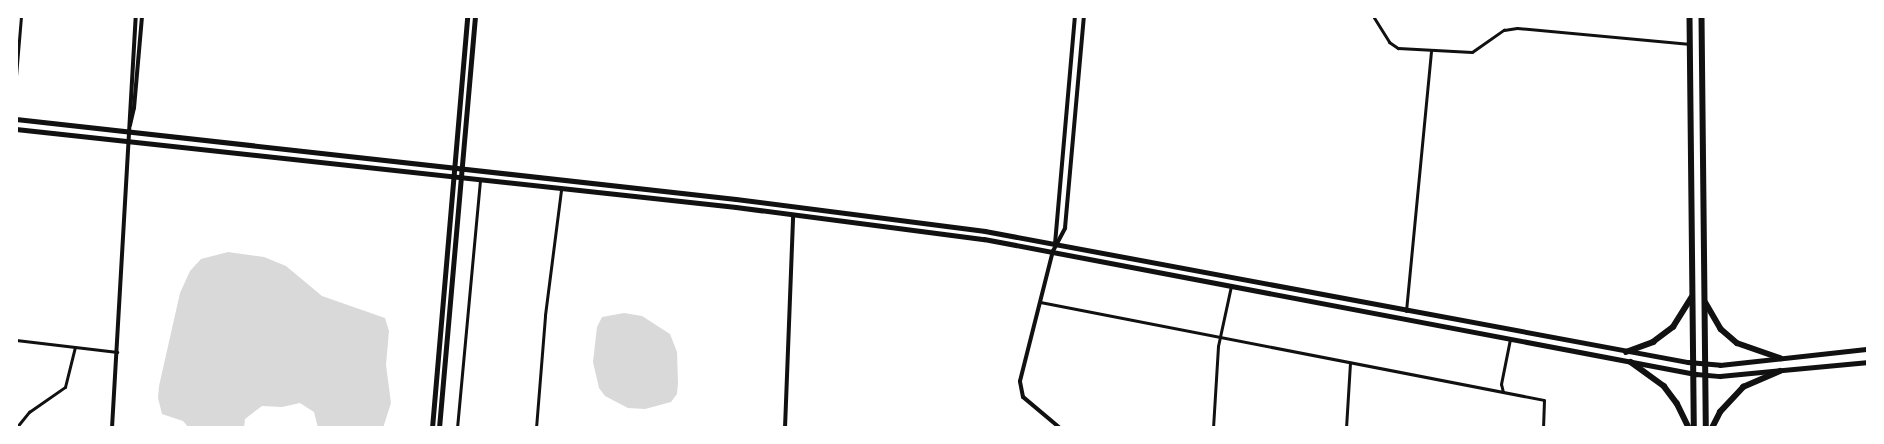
<!DOCTYPE html>
<html>
<head>
<meta charset="utf-8">
<style>
	body { margin:0 }
	#map { position:relative; width:1884px; height:444px; overflow:hidden; background:#fff; font-family:"Asap Condensed",sans-serif }
	div>[style] { position:absolute }
	.water>* { inset:0; background:#d9d9d9 }
	.minor>* { height:3px; margin:-1.5px; padding:0 1.5px; transform-origin:1.5px; border-radius:1.5px; background:#111 }
	.tertiary>* { height:4px; margin:-2px; padding:0 2px; transform-origin:2px; border-radius:2px; background:#111 }
	.secondary>* { height:4.5px; margin:-2.25px; padding:0 2.25px; transform-origin:2.25px; border-radius:2.25px; background:#111 }
	.trunk>* { height:5.5px; margin:-2.75px; padding:0 2.75px; transform-origin:2.75px; border-radius:2.75px; background:#111 }
	span { translate:-50% -50%; white-space:nowrap; text-align:center; line-height:1.15; -webkit-text-stroke:4px #fff; paint-order:stroke }
	.frame { position:absolute; inset:0; border:18px solid #fff; pointer-events:none }
</style>
</head>
<body>
<div id="map">
	<div class="water">
		<div style="clip-path:polygon(228px 252px,264px 257px,286px 266px,322px 296px,385px 318px,389px 331px,386px 365px,391px 403px,383px 428px,318px 428px,314px 412px,300px 403px,282px 407px,262px 406px,245px 419px,244px 428px,189px 428px,183px 421px,162px 414px,158px 398px,159px 386px,180px 293px,190px 271px,201px 259px)"></div>
		<div style="clip-path:polygon(624px 313px,642px 316px,670px 334px,677px 352px,678px 383px,677px 394px,671px 402px,645px 409px,628px 408px,605px 396px,599px 388px,593px 362px,597px 327px,602px 317px)"></div>
	</div>
	<div class="minor">
		<div style="left:1373px;top:16px;width:31px;rotate:58deg"></div>
		<div style="left:1389px;top:42px;width:11px;rotate:34deg"></div>
		<div style="left:1398px;top:48px;width:74px;rotate:3.1deg"></div>
		<div style="left:1472px;top:52px;width:39px;rotate:-35deg"></div>
		<div style="left:1504px;top:30px;width:13px;rotate:-9deg"></div>
		<div style="left:1517px;top:28px;width:174px;rotate:5.3deg"></div>
		<div style="left:16px;top:76px;width:60px;rotate:-85.2deg"></div>
		<div style="left:1040px;top:302px;width:513px;rotate:11deg"></div>
		<div style="left:1544px;top:400px;width:28px;rotate:92deg"></div>
		<div style="left:1406px;top:311px;width:261px;rotate:-84.5deg"></div>
		<div style="left:16px;top:340px;width:102px;rotate:6.8deg"></div>
		<div style="left:1503px;top:392px;width:8px;rotate:-104deg"></div>
		<div style="left:1501px;top:384px;width:46px;rotate:-78.7deg"></div>
		<div style="left:16px;top:428px;width:21px;rotate:-51deg"></div>
		<div style="left:29px;top:412px;width:44px;rotate:-34.8deg"></div>
		<div style="left:65px;top:387px;width:41px;rotate:-76deg"></div>
		<div style="left:457px;top:428px;width:248px;rotate:-84.7deg"></div>
		<div style="left:536px;top:428px;width:113px;rotate:-85.4deg"></div>
		<div style="left:545px;top:315px;width:126px;rotate:-82.7deg"></div>
		<div style="left:1213px;top:428px;width:82px;rotate:-86.5deg"></div>
		<div style="left:1218px;top:346px;width:61px;rotate:-77.8deg"></div>
		<div style="left:1346px;top:428px;width:65px;rotate:-86.5deg"></div>
	</div>
	<div class="tertiary">
		<div style="left:130px;top:125px;width:17px;rotate:-77deg"></div>
		<div style="left:134px;top:108px;width:92px;rotate:-85deg"></div>
		<div style="left:1055px;top:244px;width:229px;rotate:-85deg"></div>
		<div style="left:112px;top:428px;width:413px;rotate:-86.7deg"></div>
		<div style="left:785px;top:428px;width:213px;rotate:-87.8deg"></div>
		<div style="left:1060px;top:428px;width:48px;rotate:-140deg"></div>
		<div style="left:1023px;top:397px;width:16px;rotate:-101deg"></div>
		<div style="left:1020px;top:381px;width:134px;rotate:-75.8deg"></div>
		<div style="left:1053px;top:251px;width:26px;rotate:-62deg"></div>
		<div style="left:1065px;top:228px;width:213px;rotate:-84.9deg"></div>
	</div>
	<div class="secondary">
		<div style="left:16px;top:119px;width:724px;rotate:6.34deg"></div>
		<div style="left:736px;top:199px;width:251px;rotate:7.3deg"></div>
		<div style="left:985px;top:231px;width:715px;rotate:10.56deg"></div>
		<div style="left:1688px;top:362px;width:32px;rotate:5deg"></div>
		<div style="left:1720px;top:365px;width:149px;rotate:-6.2deg"></div>
		<div style="left:16px;top:129px;width:724px;rotate:6.18deg"></div>
		<div style="left:736px;top:207px;width:250px;rotate:7.4deg"></div>
		<div style="left:984px;top:239px;width:725px;rotate:10.74deg"></div>
		<div style="left:1696px;top:374px;width:24px;rotate:5deg"></div>
		<div style="left:1720px;top:376px;width:149px;rotate:-5.4deg"></div>
		<div style="left:432px;top:428px;width:413px;rotate:-85.1deg"></div>
		<div style="left:439px;top:428px;width:414px;rotate:-85deg"></div>
	</div>
	<div class="trunk">
		<div style="left:1690px;top:16px;width:412px;rotate:89.4deg"></div>
		<div style="left:1702px;top:16px;width:412px;rotate:89.4deg"></div>
		<div style="left:1706px;top:303px;width:30px;rotate:60deg"></div>
		<div style="left:1721px;top:329px;width:21px;rotate:41deg"></div>
		<div style="left:1737px;top:343px;width:46px;rotate:19.2deg"></div>
		<div style="left:1626px;top:352px;width:29px;rotate:-20deg"></div>
		<div style="left:1653px;top:342px;width:25px;rotate:-37deg"></div>
		<div style="left:1673px;top:327px;width:34px;rotate:-58deg"></div>
		<div style="left:1631px;top:362px;width:41px;rotate:36deg"></div>
		<div style="left:1664px;top:386px;width:21px;rotate:53deg"></div>
		<div style="left:1677px;top:403px;width:28px;rotate:64deg"></div>
		<div style="left:1712px;top:428px;width:18px;rotate:-63deg"></div>
		<div style="left:1720px;top:412px;width:34px;rotate:-47deg"></div>
		<div style="left:1743px;top:387px;width:40px;rotate:-23.4deg"></div>
	</div>
	<div class="frame"></div>
</div>
</body>
</html>
